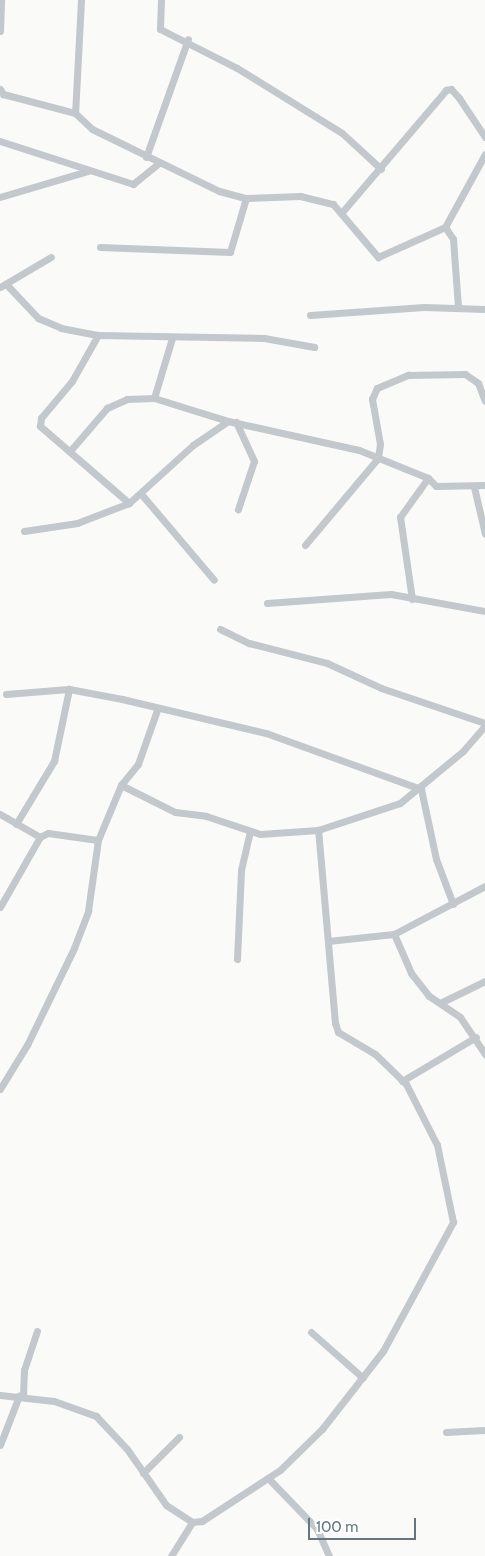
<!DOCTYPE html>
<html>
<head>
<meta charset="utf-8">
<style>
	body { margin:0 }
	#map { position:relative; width:485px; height:1556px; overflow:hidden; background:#fafaf8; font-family:Cabin,sans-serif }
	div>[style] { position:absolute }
	.minor>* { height:7px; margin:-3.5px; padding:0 3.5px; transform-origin:3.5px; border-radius:3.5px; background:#c3c8cc }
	span { translate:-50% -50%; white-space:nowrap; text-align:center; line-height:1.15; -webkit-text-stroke:5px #fff; paint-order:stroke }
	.scale { position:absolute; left:308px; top:1518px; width:108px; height:22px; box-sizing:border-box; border:2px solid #657683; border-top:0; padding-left:6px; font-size:15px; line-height:18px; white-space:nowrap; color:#657683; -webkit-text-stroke:4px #fff; paint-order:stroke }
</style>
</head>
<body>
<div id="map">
	<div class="minor">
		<div style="left:81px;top:0;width:113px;rotate:93deg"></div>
		<div style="left:75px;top:113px;width:23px;rotate:43deg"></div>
		<div style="left:92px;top:129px;width:141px;rotate:26deg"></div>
		<div style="left:219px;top:191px;width:28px;rotate:15deg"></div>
		<div style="left:246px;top:198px;width:54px;rotate:-2.1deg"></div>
		<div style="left:300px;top:196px;width:34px;rotate:14deg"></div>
		<div style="left:333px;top:204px;width:70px;rotate:49.7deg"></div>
		<div style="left:378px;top:257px;width:73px;rotate:-24.1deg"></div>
		<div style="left:445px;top:227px;width:83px;rotate:-61.3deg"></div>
		<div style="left:161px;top:0;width:29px;rotate:92deg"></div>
		<div style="left:160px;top:29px;width:86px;rotate:26.9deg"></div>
		<div style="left:237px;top:68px;width:123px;rotate:31.8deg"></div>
		<div style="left:342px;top:133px;width:53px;rotate:42.7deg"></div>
		<div style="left:0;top:31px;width:31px;rotate:-88deg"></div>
		<div style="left:0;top:89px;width:6px;rotate:59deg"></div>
		<div style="left:3px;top:94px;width:74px;rotate:14.8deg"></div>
		<div style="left:0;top:141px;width:140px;rotate:17.9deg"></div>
		<div style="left:133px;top:184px;width:32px;rotate:-39deg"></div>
		<div style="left:146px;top:157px;width:125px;rotate:-70.4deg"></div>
		<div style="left:0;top:197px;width:92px;rotate:-16.5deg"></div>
		<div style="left:343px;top:211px;width:159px;rotate:-49.6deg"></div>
		<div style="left:446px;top:90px;width:5px;rotate:-11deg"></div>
		<div style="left:451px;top:89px;width:12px;rotate:48deg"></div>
		<div style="left:459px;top:98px;width:47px;rotate:56.3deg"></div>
		<div style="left:445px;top:227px;width:14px;rotate:56deg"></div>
		<div style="left:453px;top:239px;width:68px;rotate:85.8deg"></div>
		<div style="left:100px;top:247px;width:130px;rotate:2.2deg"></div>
		<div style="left:230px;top:252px;width:56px;rotate:-73.5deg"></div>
		<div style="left:6px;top:284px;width:47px;rotate:46.7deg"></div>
		<div style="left:38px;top:318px;width:25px;rotate:23deg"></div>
		<div style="left:61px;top:328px;width:38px;rotate:11deg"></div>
		<div style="left:98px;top:335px;width:166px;rotate:1deg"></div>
		<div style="left:264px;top:338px;width:51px;rotate:10.2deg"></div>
		<div style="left:0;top:287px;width:59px;rotate:-30.5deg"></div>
		<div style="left:310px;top:315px;width:114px;rotate:-4deg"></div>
		<div style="left:424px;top:307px;width:61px;rotate:1.9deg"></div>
		<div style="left:98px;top:335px;width:53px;rotate:119.5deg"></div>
		<div style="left:72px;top:381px;width:48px;rotate:130deg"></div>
		<div style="left:41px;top:418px;width:8px;rotate:97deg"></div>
		<div style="left:40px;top:426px;width:118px;rotate:40.9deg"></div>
		<div style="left:154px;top:398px;width:63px;rotate:-73.3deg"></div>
		<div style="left:236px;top:422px;width:43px;rotate:65.2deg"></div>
		<div style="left:254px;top:461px;width:51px;rotate:108.4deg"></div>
		<div style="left:70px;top:451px;width:57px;rotate:-49.3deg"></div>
		<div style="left:107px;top:408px;width:22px;rotate:-24deg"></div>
		<div style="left:127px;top:399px;width:27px;rotate:-2deg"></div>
		<div style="left:154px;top:398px;width:77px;rotate:17.3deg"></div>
		<div style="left:228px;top:421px;width:134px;rotate:12.5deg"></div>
		<div style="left:359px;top:450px;width:74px;rotate:22.1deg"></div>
		<div style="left:428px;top:478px;width:11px;rotate:45deg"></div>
		<div style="left:436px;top:486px;width:49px;rotate:-1.2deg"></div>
		<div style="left:474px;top:487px;width:48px;rotate:76.8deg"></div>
		<div style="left:142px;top:495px;width:111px;rotate:49.7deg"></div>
		<div style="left:24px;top:531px;width:54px;rotate:-8.6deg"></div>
		<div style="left:77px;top:523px;width:56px;rotate:-21deg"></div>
		<div style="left:129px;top:503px;width:86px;rotate:-42.2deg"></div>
		<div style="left:193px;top:445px;width:42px;rotate:-34.4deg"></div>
		<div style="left:305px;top:545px;width:114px;rotate:-50deg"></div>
		<div style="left:378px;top:458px;width:14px;rotate:-82deg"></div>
		<div style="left:380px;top:444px;width:46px;rotate:-100.1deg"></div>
		<div style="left:372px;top:399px;width:12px;rotate:-66deg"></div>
		<div style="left:377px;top:388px;width:34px;rotate:-23deg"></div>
		<div style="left:408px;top:375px;width:57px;rotate:-1deg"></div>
		<div style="left:465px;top:374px;width:16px;rotate:35deg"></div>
		<div style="left:478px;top:383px;width:19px;rotate:69deg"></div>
		<div style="left:412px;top:599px;width:83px;rotate:-98.3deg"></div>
		<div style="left:400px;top:517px;width:48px;rotate:-54.3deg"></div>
		<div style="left:267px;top:603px;width:124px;rotate:-4.2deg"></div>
		<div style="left:391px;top:594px;width:96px;rotate:10.3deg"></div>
		<div style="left:220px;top:629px;width:32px;rotate:26deg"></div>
		<div style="left:249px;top:643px;width:81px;rotate:14.4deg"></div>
		<div style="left:327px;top:663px;width:60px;rotate:24.8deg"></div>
		<div style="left:381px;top:688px;width:110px;rotate:18.6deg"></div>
		<div style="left:6px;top:694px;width:63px;rotate:-4.5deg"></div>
		<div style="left:69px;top:689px;width:54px;rotate:10.7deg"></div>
		<div style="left:122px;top:699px;width:148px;rotate:13.3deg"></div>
		<div style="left:266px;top:733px;width:165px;rotate:19.9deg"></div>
		<div style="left:421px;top:789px;width:72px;rotate:77.9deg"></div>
		<div style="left:436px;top:859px;width:48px;rotate:69.3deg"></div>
		<div style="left:121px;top:785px;width:60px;rotate:26.6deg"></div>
		<div style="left:175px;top:812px;width:31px;rotate:7deg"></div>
		<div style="left:206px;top:816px;width:57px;rotate:18.4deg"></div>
		<div style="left:260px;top:834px;width:58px;rotate:-3.9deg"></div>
		<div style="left:318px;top:830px;width:86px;rotate:-18.2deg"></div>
		<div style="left:400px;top:803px;width:82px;rotate:-39.5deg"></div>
		<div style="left:463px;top:751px;width:33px;rotate:-49deg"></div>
		<div style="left:0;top:814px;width:46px;rotate:29.9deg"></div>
		<div style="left:16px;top:824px;width:74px;rotate:-58.9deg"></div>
		<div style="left:54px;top:761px;width:74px;rotate:-78.2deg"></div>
		<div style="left:0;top:907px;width:81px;rotate:-60.3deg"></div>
		<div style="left:40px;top:837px;width:9px;rotate:-27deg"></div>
		<div style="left:48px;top:833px;width:50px;rotate:8deg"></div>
		<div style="left:394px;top:934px;width:43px;rotate:66.4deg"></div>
		<div style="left:411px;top:973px;width:29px;rotate:52deg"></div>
		<div style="left:429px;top:996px;width:37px;rotate:34deg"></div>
		<div style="left:460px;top:1017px;width:45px;rotate:56deg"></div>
		<div style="left:328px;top:941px;width:66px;rotate:-6.1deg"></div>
		<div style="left:394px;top:934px;width:103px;rotate:-27.8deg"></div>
		<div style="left:237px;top:959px;width:89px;rotate:-87.4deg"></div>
		<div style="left:241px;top:870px;width:39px;rotate:-77deg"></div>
		<div style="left:442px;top:1002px;width:48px;rotate:-26deg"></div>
		<div style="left:402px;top:1081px;width:86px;rotate:-30.7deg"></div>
		<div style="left:0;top:1089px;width:52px;rotate:-58.5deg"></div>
		<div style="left:27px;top:1045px;width:108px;rotate:-64.1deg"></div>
		<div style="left:74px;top:948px;width:40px;rotate:-69deg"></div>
		<div style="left:88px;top:911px;width:72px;rotate:-82deg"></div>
		<div style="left:98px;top:840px;width:60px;rotate:-67.3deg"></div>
		<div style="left:121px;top:785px;width:27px;rotate:-51deg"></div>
		<div style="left:138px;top:764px;width:57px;rotate:-70.6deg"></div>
		<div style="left:311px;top:1332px;width:69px;rotate:41.5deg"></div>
		<div style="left:0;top:1395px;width:54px;rotate:6.3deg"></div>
		<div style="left:54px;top:1401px;width:45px;rotate:19.7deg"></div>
		<div style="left:96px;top:1416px;width:45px;rotate:46.8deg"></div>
		<div style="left:127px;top:1449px;width:68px;rotate:55.1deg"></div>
		<div style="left:166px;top:1505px;width:31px;rotate:33deg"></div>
		<div style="left:192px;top:1522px;width:10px;rotate:-6deg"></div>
		<div style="left:202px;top:1521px;width:93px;rotate:-33.2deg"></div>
		<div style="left:280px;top:1470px;width:59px;rotate:-44.3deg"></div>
		<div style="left:322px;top:1429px;width:99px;rotate:-52deg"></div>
		<div style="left:383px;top:1351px;width:147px;rotate:-61.5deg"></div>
		<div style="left:453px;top:1222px;width:79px;rotate:-101.7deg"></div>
		<div style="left:437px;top:1145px;width:68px;rotate:-116.9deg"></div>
		<div style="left:406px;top:1084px;width:43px;rotate:-135.9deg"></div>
		<div style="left:375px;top:1054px;width:43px;rotate:-149.3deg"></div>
		<div style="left:338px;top:1032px;width:9px;rotate:-108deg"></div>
		<div style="left:335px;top:1023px;width:194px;rotate:-95deg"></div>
		<div style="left:23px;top:1397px;width:27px;rotate:-88deg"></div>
		<div style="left:24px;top:1370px;width:41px;rotate:-71.6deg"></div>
		<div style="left:446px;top:1432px;width:39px;rotate:-3deg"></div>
		<div style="left:0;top:1445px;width:53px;rotate:-68.8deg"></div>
		<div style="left:143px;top:1473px;width:51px;rotate:-45deg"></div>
		<div style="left:268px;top:1478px;width:71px;rotate:46.1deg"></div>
		<div style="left:317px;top:1529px;width:30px;rotate:66deg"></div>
		<div style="left:171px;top:1556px;width:40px;rotate:-58deg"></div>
	</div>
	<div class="scale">100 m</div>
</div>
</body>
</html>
